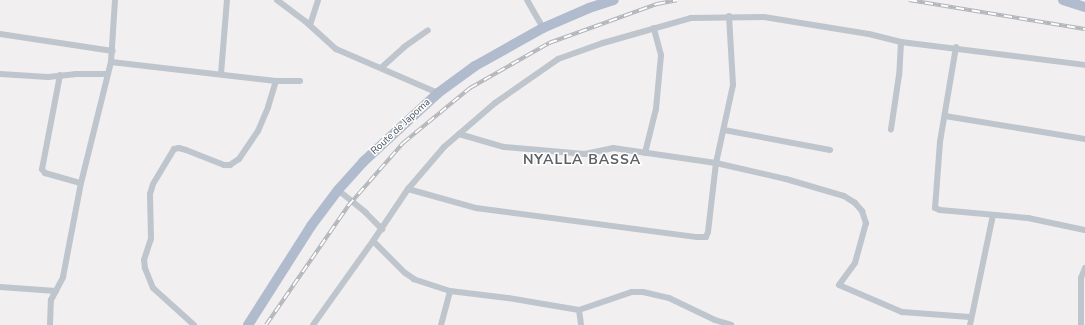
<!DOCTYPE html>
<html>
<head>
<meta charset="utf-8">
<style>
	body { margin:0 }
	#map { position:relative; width:1085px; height:325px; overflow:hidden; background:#f1efef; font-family:"Nunito Sans",sans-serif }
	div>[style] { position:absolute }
	.street>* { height:6px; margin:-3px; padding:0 3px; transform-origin:3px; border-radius:3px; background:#bec5cd }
	.primary>* { height:10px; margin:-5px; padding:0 5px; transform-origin:5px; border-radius:5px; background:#b0bccd }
	.rail>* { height:4px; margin-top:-2px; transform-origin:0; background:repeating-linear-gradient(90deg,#fff 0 8px,#b1b4b9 0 16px); box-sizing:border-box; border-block:1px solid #b1b4b9 }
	span { translate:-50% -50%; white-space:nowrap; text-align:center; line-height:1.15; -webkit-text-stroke:3px #fff; paint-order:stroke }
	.street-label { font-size:10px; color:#48515c }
	.district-label { font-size:14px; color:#5c5f64; font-weight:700; letter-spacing:1px }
</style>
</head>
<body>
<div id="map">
	<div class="street">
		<div style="left:277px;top:0;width:35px;rotate:37deg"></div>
		<div style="left:305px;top:21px;width:42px;rotate:42.1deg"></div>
		<div style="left:336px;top:49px;width:111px;rotate:23.3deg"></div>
		<div style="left:527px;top:0;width:32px;rotate:60deg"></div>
		<div style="left:310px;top:25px;width:26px;rotate:-72deg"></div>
		<div style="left:0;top:34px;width:114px;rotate:8.6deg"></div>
		<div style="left:901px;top:42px;width:185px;rotate:7.1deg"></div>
		<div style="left:956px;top:47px;width:96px;rotate:99.6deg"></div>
		<div style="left:940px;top:142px;width:66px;rotate:94.3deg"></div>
		<div style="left:935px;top:208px;width:5px;rotate:22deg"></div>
		<div style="left:940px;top:210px;width:88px;rotate:5.2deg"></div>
		<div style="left:1028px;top:218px;width:58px;rotate:11.9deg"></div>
		<div style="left:111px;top:62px;width:62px;rotate:-86.3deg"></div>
		<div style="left:381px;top:68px;width:31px;rotate:-42deg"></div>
		<div style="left:404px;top:47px;width:29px;rotate:-35deg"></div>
		<div style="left:0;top:74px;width:48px;rotate:3.6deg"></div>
		<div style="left:48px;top:77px;width:27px;rotate:-6deg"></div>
		<div style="left:75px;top:74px;width:33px"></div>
		<div style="left:221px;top:74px;width:74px;rotate:-85.4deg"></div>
		<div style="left:60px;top:75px;width:96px;rotate:100.8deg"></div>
		<div style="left:42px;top:169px;width:5px;rotate:53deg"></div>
		<div style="left:45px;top:173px;width:37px;rotate:16deg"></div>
		<div style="left:945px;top:116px;width:142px;rotate:9.3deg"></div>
		<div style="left:724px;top:130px;width:108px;rotate:10.7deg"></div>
		<div style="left:459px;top:134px;width:47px;rotate:16.1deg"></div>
		<div style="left:504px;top:147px;width:81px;rotate:4.9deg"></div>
		<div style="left:585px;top:154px;width:29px;rotate:-12deg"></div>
		<div style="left:613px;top:148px;width:104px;rotate:8.3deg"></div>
		<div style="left:716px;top:163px;width:72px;rotate:12.9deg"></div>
		<div style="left:786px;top:179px;width:60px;rotate:16.3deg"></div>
		<div style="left:844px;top:196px;width:13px;rotate:32deg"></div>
		<div style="left:855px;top:203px;width:11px;rotate:49deg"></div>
		<div style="left:862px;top:211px;width:13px;rotate:72deg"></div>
		<div style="left:866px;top:223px;width:41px;rotate:105.4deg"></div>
		<div style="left:855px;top:263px;width:27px;rotate:126deg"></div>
		<div style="left:839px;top:285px;width:69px;rotate:23.2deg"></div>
		<div style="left:902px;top:312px;width:68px;rotate:4.2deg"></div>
		<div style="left:645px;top:153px;width:45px;rotate:-76deg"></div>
		<div style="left:656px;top:109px;width:54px;rotate:-84.7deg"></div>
		<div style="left:661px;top:55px;width:28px;rotate:-105deg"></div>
		<div style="left:408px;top:189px;width:71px;rotate:15.6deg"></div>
		<div style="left:476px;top:208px;width:223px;rotate:7.5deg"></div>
		<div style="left:697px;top:237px;width:9px"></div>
		<div style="left:706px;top:237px;width:5px;rotate:-68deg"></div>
		<div style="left:708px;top:232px;width:69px;rotate:-83.4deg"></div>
		<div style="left:716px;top:163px;width:80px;rotate:-77.7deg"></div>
		<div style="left:733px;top:85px;width:69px;rotate:-93.3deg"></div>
		<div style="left:338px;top:190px;width:36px;rotate:39deg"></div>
		<div style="left:366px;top:213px;width:23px;rotate:45deg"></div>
		<div style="left:0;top:287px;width:56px;rotate:4.1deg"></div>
		<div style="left:450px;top:291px;width:38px;rotate:-162deg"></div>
		<div style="left:414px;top:279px;width:11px;rotate:-146deg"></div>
		<div style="left:405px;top:273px;width:45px;rotate:-135deg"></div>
		<div style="left:373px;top:241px;width:63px;rotate:-56.1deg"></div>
		<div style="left:408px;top:189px;width:55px;rotate:-49.4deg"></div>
		<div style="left:444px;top:147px;width:67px;rotate:-40.8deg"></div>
		<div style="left:495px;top:103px;width:77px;rotate:-34.9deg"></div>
		<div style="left:558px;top:59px;width:48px;rotate:-19.6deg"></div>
		<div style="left:603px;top:43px;width:91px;rotate:-15.9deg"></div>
		<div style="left:691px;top:18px;width:73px;rotate:-0.8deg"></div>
		<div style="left:764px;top:17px;width:106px;rotate:9.2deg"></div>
		<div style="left:869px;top:34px;width:33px;rotate:14deg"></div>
		<div style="left:901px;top:42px;width:33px;rotate:93deg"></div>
		<div style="left:899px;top:75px;width:55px;rotate:98.4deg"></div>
		<div style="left:579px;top:310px;width:56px;rotate:-18.8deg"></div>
		<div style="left:632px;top:292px;width:11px"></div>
		<div style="left:643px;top:292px;width:27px;rotate:13deg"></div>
		<div style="left:669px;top:298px;width:51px;rotate:25.6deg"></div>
		<div style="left:715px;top:320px;width:17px;rotate:17deg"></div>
		<div style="left:50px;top:325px;width:25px;rotate:-88deg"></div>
		<div style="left:51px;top:300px;width:26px;rotate:-62deg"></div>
		<div style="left:63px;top:277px;width:96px;rotate:-79.2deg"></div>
		<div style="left:81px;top:183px;width:125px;rotate:-76.1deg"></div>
		<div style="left:111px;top:62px;width:166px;rotate:6.6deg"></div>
		<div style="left:276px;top:81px;width:24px"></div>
		<div style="left:194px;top:325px;width:55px;rotate:-137.9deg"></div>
		<div style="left:153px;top:288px;width:22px;rotate:-112deg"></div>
		<div style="left:145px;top:268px;width:8px;rotate:-97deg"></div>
		<div style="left:144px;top:260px;width:22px;rotate:-72deg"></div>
		<div style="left:151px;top:239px;width:45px;rotate:-91.3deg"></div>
		<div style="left:150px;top:194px;width:10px;rotate:-73deg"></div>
		<div style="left:153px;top:184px;width:41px;rotate:-59deg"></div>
		<div style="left:174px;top:149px;width:5px;rotate:-11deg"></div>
		<div style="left:179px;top:148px;width:7px;rotate:16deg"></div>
		<div style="left:186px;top:150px;width:41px;rotate:21.5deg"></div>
		<div style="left:224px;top:165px;width:6px"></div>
		<div style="left:230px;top:165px;width:11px;rotate:-34deg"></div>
		<div style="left:239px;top:159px;width:34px;rotate:-56deg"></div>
		<div style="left:258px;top:131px;width:26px;rotate:-67deg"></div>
		<div style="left:268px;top:107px;width:27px;rotate:-73deg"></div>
		<div style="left:313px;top:325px;width:103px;rotate:-54.5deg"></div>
		<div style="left:441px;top:325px;width:35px;rotate:-75deg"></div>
		<div style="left:450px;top:291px;width:58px;rotate:6.9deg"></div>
		<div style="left:508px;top:298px;width:72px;rotate:9.6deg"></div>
		<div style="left:579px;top:310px;width:15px;rotate:82deg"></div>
		<div style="left:970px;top:325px;width:112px;rotate:-78.2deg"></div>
		<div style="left:1081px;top:325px;width:47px;rotate:-90deg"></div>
		<div style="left:1081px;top:278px;width:11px;rotate:-68deg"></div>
	</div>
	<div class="primary">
		<div style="left:1063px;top:0;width:23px;rotate:18deg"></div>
		<div style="left:248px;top:325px;width:117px;rotate:-57.5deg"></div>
		<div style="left:311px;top:226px;width:45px;rotate:-53.1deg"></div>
		<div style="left:338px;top:190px;width:38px;rotate:-48deg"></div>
		<div style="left:363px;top:162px;width:102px;rotate:-42.6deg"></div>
		<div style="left:438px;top:93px;width:46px;rotate:-36.1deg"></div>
		<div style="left:475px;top:66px;width:78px;rotate:-29.2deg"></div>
		<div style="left:543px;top:28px;width:50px;rotate:-23.5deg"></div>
		<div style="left:589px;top:8px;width:26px;rotate:-18deg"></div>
	</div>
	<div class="rail">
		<div style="left:909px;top:0;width:178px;rotate:9.4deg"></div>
		<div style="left:266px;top:325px;width:145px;rotate:-55.4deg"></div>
		<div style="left:348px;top:206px;width:84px;rotate:-48.9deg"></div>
		<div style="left:403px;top:143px;width:87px;rotate:-39.4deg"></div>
		<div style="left:470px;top:88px;width:91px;rotate:-29.7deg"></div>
		<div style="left:549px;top:43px;width:115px;rotate:-19.9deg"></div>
		<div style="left:657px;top:4px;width:20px;rotate:-11deg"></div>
	</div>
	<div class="street-label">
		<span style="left:401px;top:127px;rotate:-43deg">Route de Japoma</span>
	</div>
	<div class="district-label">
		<span style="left:582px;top:160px">NYALLA BASSA</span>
	</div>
</div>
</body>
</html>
